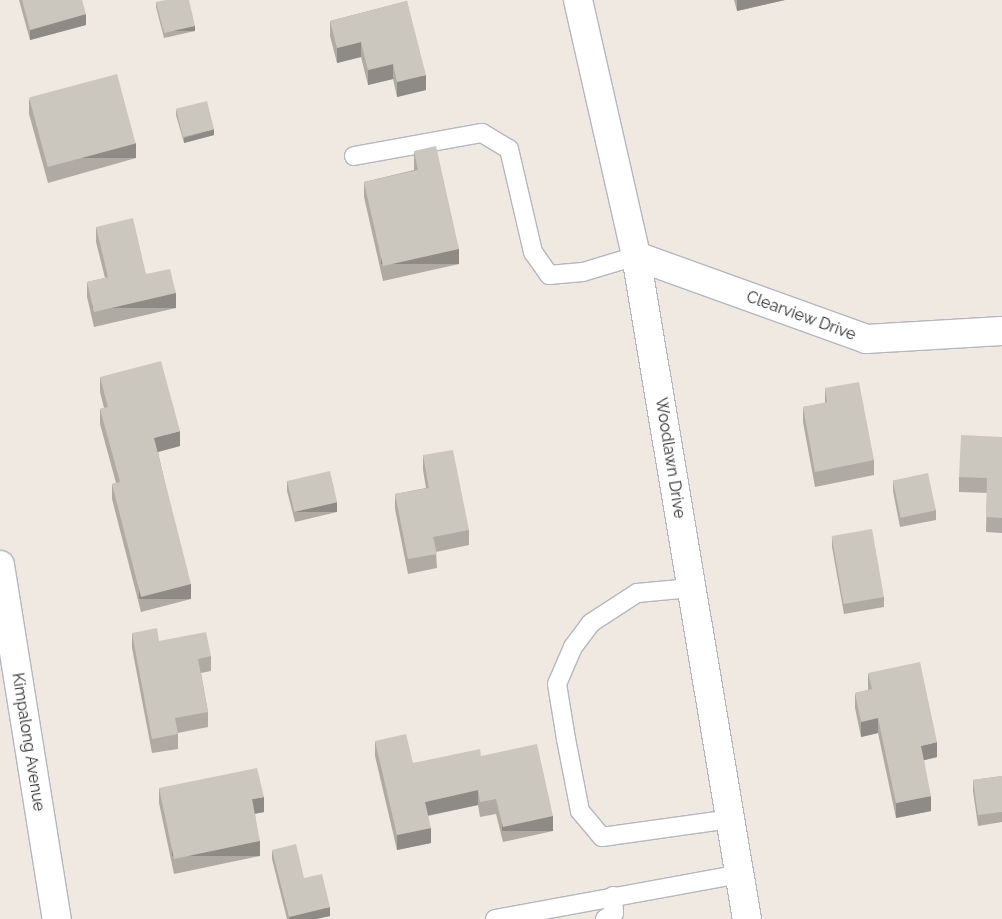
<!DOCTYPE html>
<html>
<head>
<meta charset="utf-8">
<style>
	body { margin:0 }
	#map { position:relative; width:1002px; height:919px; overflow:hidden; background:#efe9e1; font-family:Raleway,sans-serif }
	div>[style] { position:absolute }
	.roads { filter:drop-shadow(1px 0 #b4b7c1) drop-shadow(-1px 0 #b4b7c1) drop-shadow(0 1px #b4b7c1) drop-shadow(0 -1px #b4b7c1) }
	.lane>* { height:18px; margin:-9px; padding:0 9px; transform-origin:9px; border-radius:9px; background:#fff }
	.street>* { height:28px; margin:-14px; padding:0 14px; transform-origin:14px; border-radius:14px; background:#fff }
	.secondary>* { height:28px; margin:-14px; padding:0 14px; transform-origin:14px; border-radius:14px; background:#fff }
	.wall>* { inset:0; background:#afaba4 }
	.shaded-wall>* { inset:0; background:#8e8b86; transform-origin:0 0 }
	.building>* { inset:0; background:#cbc7bf; transform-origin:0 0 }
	span { translate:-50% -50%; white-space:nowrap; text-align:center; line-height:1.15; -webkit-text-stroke:4px #fff; paint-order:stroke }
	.street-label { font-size:16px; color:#2e2e2e }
</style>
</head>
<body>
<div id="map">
	<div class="roads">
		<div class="lane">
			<div style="left:354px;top:156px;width:130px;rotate:-10.2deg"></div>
			<div style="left:482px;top:133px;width:31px;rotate:31deg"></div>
			<div style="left:509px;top:149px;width:106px;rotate:76.9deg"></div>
			<div style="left:533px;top:252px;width:28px;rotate:55deg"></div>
			<div style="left:549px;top:275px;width:34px;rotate:-5deg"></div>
			<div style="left:583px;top:272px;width:55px;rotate:-16.8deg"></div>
			<div style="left:691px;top:588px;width:54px;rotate:174.7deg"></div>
			<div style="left:637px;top:593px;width:55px;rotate:146.9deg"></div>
			<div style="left:591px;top:623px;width:30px;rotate:127deg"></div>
			<div style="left:573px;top:647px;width:40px;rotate:113.4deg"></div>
			<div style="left:557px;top:684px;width:56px;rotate:80.7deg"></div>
			<div style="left:566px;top:739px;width:73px;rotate:79deg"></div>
			<div style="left:580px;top:811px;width:34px;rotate:50deg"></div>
			<div style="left:602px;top:837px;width:129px;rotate:-8deg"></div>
			<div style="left:495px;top:919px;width:248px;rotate:-10.4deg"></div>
			<div style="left:605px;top:919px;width:11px;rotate:-34deg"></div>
			<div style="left:614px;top:913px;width:17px;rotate:-93deg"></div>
		</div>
		<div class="street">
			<div style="left:636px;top:256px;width:245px;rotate:19.8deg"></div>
			<div style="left:866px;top:339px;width:136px;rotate:-3.4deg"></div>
			<div style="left:0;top:565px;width:359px;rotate:80.9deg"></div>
		</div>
		<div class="secondary">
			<div style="left:578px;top:0;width:262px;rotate:77.2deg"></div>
			<div style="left:636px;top:256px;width:672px;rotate:80.5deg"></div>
		</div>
	</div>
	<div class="wall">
		<div style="clip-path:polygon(19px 0,82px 0,86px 25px,30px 40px)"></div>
		<div style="clip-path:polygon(734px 0,785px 0,737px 11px)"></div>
		<div style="clip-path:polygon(407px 1px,426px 90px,397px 97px,393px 79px,368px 85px,361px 57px,337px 63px,330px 36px,330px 21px)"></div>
		<div style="clip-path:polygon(156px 2px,195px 31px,164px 38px,156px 7px)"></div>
		<div style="clip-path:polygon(29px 99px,136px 158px,48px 183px,29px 114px)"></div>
		<div style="clip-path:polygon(176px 110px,214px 135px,184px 143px,176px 115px)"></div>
		<div style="clip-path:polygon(414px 151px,459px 264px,383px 281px,364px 197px,364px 182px,414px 170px)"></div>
		<div style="clip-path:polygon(96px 227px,146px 274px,176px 308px,94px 327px,87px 297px,87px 282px,105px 278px,96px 242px)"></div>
		<div style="clip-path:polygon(100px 377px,180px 446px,158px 452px,191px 599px,141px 612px,112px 499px,112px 484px,116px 483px,100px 424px,100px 409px,104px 408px,100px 392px)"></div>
		<div style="clip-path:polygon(825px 388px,874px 460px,874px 475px,815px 487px,803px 422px,803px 407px,825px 403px)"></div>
		<div style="clip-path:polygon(1002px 437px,1002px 533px,986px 532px,987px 493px,959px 492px,959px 477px)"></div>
		<div style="clip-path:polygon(423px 455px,469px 530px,469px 545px,436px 552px,437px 568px,408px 574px,395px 509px,395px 494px,426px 488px,423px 470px)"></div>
		<div style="clip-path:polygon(893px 480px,936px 510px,936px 520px,900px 527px,893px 491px)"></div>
		<div style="clip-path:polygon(287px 481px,337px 512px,295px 522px,287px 491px)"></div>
		<div style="clip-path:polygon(832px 537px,884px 597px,884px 607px,844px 614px,832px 547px)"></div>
		<div style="clip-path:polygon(132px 633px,211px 656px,211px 671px,201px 673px,208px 712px,208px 727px,178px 733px,178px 749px,152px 753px,132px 648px)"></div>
		<div style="clip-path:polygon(868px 673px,937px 757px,924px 760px,931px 811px,896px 818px,878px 733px,861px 737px,855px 708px,855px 693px,868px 690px)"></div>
		<div style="clip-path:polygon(375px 741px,413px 763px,481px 756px,553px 831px,503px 842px,496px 814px,480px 817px,478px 805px,428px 816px,431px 843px,397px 850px,375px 756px)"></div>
		<div style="clip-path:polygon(1002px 776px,1002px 822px,978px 826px,973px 791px,973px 780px)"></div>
		<div style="clip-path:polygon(159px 788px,264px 812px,255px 814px,260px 856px,174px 874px,159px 803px)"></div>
		<div style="clip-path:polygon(272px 850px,304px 878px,330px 916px,316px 919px,287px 919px,272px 859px)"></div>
	</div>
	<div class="shaded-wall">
		<div style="clip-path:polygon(737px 0,785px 0,737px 11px)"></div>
		<div style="clip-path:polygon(86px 14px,86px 25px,30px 40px,30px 30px)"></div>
		<div style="left:195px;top:26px;width:5px;height:32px;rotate:90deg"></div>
		<div style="clip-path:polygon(361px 42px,361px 57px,337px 63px,337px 48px)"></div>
		<div style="clip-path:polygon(393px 64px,393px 79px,368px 85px,368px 70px)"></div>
		<div style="clip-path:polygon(426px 75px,426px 90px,397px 97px,397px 82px)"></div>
		<div style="clip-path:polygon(214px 129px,214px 135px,184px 143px,184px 138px)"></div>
		<div style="left:136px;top:143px;width:15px;height:91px;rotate:90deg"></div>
		<div style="left:459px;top:249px;width:15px;height:78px;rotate:90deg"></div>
		<div style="left:176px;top:293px;width:15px;height:84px;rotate:90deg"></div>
		<div style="clip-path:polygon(180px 431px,180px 446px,154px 453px,154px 438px)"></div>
		<div style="left:337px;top:502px;width:10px;height:43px;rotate:90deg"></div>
		<div style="left:191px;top:584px;width:15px;height:52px;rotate:90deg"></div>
		<div style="clip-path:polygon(878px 718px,878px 733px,861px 737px,861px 722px)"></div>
		<div style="clip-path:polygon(937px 742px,937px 757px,921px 761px,921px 746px)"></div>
		<div style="clip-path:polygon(478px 790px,478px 805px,425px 816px,425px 802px)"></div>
		<div style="clip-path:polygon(931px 796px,931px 811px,896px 818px,896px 803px)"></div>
		<div style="clip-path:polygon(264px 797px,264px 812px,252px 814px,252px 799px)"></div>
		<div style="left:553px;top:816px;width:15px;height:51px;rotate:90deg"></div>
		<div style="clip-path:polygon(431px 828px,431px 843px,397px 850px,397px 835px)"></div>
		<div style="left:260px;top:841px;width:15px;height:88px;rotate:90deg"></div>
		<div style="clip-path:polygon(330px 907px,330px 916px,316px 919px,289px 919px,289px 917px)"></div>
	</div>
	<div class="building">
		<div style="clip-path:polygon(22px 0,82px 0,86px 14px,30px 30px)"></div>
		<div style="clip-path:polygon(166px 0,189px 0,195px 26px,164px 33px,156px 2px)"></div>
		<div style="clip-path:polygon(407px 1px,426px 75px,397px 82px,393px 64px,368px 70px,361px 42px,337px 48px,330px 21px)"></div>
		<div style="left:117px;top:74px;width:72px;height:91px;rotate:75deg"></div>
		<div style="left:207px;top:101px;width:29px;height:32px;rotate:76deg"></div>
		<div style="clip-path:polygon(436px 146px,459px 249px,383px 266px,364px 182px,418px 170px,414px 151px)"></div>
		<div style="clip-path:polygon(133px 218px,146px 274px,170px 269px,176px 293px,94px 312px,87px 282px,108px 277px,96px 227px)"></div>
		<div style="clip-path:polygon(161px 361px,180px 431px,154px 438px,191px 584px,141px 597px,112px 484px,120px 482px,100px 409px,108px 407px,100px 377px)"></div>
		<div style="clip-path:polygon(859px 382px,874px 460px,815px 472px,803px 407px,827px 402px,825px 388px)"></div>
		<div style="clip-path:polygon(961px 435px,1002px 437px,1002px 518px,986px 517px,987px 478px,959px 477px)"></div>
		<div style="clip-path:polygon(453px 450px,469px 530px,433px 537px,437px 554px,408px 559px,395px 494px,429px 488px,423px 455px)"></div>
		<div style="left:330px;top:471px;width:32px;height:44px;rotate:77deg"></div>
		<div style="left:928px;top:473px;width:38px;height:36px;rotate:78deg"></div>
		<div style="left:872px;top:529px;width:69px;height:41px;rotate:80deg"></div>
		<div style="clip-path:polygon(157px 628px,159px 641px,206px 632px,211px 656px,198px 659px,208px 712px,175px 718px,178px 734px,152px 739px,132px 633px)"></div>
		<div style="clip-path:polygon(920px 662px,937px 742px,921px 746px,931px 796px,896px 803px,878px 718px,861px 722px,855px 693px,872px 689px,868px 673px)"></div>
		<div style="clip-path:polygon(406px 734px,413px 763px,480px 749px,481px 756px,537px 744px,553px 816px,503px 827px,496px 799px,480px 802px,478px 790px,425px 802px,431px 828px,397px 835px,375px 741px)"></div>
		<div style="clip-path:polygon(257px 768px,264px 797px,252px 799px,260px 841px,174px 859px,159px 788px)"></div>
		<div style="clip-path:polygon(1002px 776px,1002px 812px,978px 815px,973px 780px)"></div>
		<div style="clip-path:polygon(296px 844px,304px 878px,322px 874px,330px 907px,289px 917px,272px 850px)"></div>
	</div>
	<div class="street-label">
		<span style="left:801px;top:316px;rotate:20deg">Clearview Drive</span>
		<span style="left:670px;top:458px;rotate:81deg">Woodlawn Drive</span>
		<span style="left:28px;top:742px;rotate:81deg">Kimpalong Avenue</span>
	</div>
</div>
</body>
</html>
